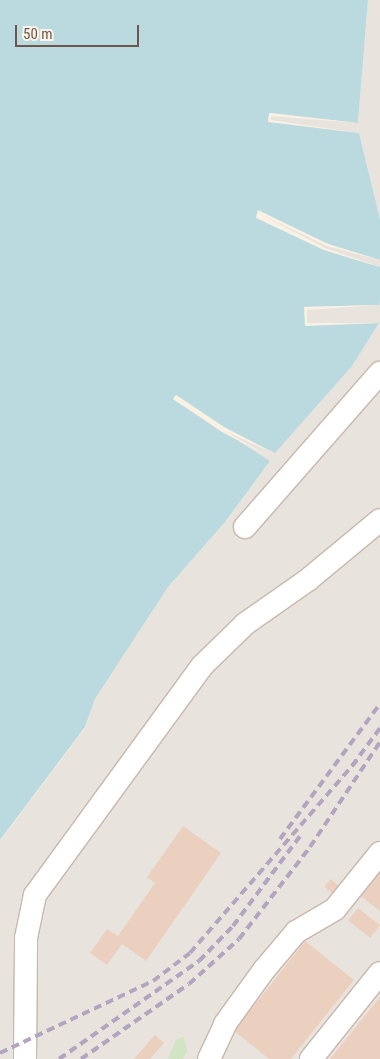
<!DOCTYPE html>
<html>
<head>
<meta charset="utf-8">
<style>
	body { margin:0 }
	#map { position:relative; width:380px; height:1059px; overflow:hidden; background:#f9f1e4; font-family:"Roboto Condensed",sans-serif }
	div>[style] { position:absolute }
	.industrial>* { inset:0; background:#e9e3de }
	.green>* { inset:0; background:#d1e4c4 }
	.water>* { inset:0; background:#bbdadf }
	.pier>* { inset:0; background:#f9f1e4 }
	.building>* { inset:0; background:#ebd0bf; transform-origin:0 0 }
	.roads { filter:drop-shadow(1px 0 #c8b8ac) drop-shadow(-1px 0 #c8b8ac) drop-shadow(0 1px #c8b8ac) drop-shadow(0 -1px #c8b8ac) }
	.minor>* { height:22px; margin:-11px; padding:0 11px; transform-origin:11px; border-radius:11px; background:#fff }
	.rail>* { height:4px; margin-top:-2px; transform-origin:0; background:repeating-linear-gradient(90deg,#b3a4c0 0 8px,transparent 0 13px) }
	span { translate:-50% -50%; white-space:nowrap; text-align:center; line-height:1.15; -webkit-text-stroke:4.5px #fcf5e9; paint-order:stroke }
	.scale { position:absolute; left:15px; top:25px; width:124px; height:22px; box-sizing:border-box; border:2px solid #6e584d; border-top:0; padding-left:6px; font-size:15px; line-height:18px; white-space:nowrap; color:#6e584d; -webkit-text-stroke:4px #fcf5e9; paint-order:stroke }
</style>
</head>
<body>
<div id="map">
	<div class="industrial">
		<div style="clip-path:polygon(368px 0,380px 0,380px 219px,359px 133px,268px 122px,269px 113px,358px 123px)"></div>
		<div style="clip-path:polygon(258px 210px,328px 244px,380px 260px,380px 267px,324px 250px,256px 218px)"></div>
		<div style="clip-path:polygon(380px 301px,380px 1059px,0 1059px,0 841px,85px 728px,95px 699px,168px 587px,225px 522px,270px 461px,173px 399px,305px 326px,304px 307px,378px 305px)"></div>
	</div>
	<div class="green">
		<div style="clip-path:polygon(184px 1037px,187px 1051px,183px 1059px,168px 1059px,176px 1040px)"></div>
	</div>
	<div class="water">
		<div style="clip-path:polygon(0 0,368px 0,358px 123px,270px 113px,268px 121px,359px 133px,380px 219px,380px 260px,328px 244px,258px 211px,256px 217px,324px 250px,380px 267px,380px 301px,379px 305px,305px 307px,305px 325px,379px 323px,352px 366px,275px 453px,224px 427px,176px 395px,173px 399px,270px 461px,225px 522px,168px 587px,95px 699px,85px 727px,0 840px)"></div>
	</div>
	<div class="pier">
		<div style="clip-path:polygon(269px 113px,358px 123px,271px 116px,271px 120px,359px 133px,268px 122px)"></div>
		<div style="clip-path:polygon(258px 210px,328px 244px,380px 260px,327px 246px,260px 214px,325px 248px,380px 267px,324px 250px,256px 218px)"></div>
		<div style="clip-path:polygon(379px 305px,307px 310px,307px 323px,379px 323px,305px 326px,304px 307px)"></div>
		<div style="clip-path:polygon(176px 395px,224px 427px,275px 454px,223px 430px,177px 398px,223px 430px,272px 458px,222px 432px,173px 399px)"></div>
	</div>
	<div class="building">
		<div style="clip-path:polygon(183px 826px,221px 853px,146px 961px,122px 944px,107px 965px,90px 953px,107px 929px,118px 936px,155px 883px,147px 877px)"></div>
		<div style="clip-path:polygon(380px 869px,380px 911px,359px 895px)"></div>
		<div style="left:331px;top:879px;width:15px;height:10px;rotate:42deg"></div>
		<div style="left:358px;top:908px;width:28px;height:16px;rotate:38deg"></div>
		<div style="clip-path:polygon(305px 941px,354px 980px,291px 1059px,269px 1059px,234px 1031px)"></div>
		<div style="clip-path:polygon(380px 997px,380px 1059px,330px 1059px)"></div>
		<div style="clip-path:polygon(155px 1035px,164px 1043px,150px 1059px,134px 1059px)"></div>
	</div>
	<div class="roads">
		<div class="minor">
			<div style="left:245px;top:527px;width:205px;rotate:-48.8deg"></div>
			<div style="left:25px;top:1059px;width:121px;rotate:-89.5deg"></div>
			<div style="left:26px;top:938px;width:44px;rotate:-78.2deg"></div>
			<div style="left:35px;top:895px;width:283px;rotate:-53.9deg"></div>
			<div style="left:202px;top:666px;width:60px;rotate:-44.3deg"></div>
			<div style="left:245px;top:624px;width:78px;rotate:-35.1deg"></div>
			<div style="left:309px;top:579px;width:92px;rotate:-39.7deg"></div>
			<div style="left:209px;top:1059px;width:38px;rotate:-65deg"></div>
			<div style="left:225px;top:1024px;width:67px;rotate:-54.2deg"></div>
			<div style="left:264px;top:970px;width:50px;rotate:-49.9deg"></div>
			<div style="left:296px;top:932px;width:45px;rotate:-30.5deg"></div>
			<div style="left:335px;top:909px;width:72px;rotate:-51.2deg"></div>
			<div style="left:311px;top:1059px;width:110px;rotate:-51.3deg"></div>
		</div>
	</div>
	<div class="rail">
		<div style="left:352px;top:766px;width:47px;rotate:-53.6deg"></div>
		<div style="left:280px;top:839px;width:168px;rotate:-53.5deg"></div>
		<div style="left:0;top:1053px;width:169px;rotate:-25.2deg"></div>
		<div style="left:153px;top:981px;width:46px;rotate:-37.1deg"></div>
		<div style="left:190px;top:953px;width:255px;rotate:-49.1deg"></div>
		<div style="left:59px;top:1059px;width:171px;rotate:-35deg"></div>
		<div style="left:199px;top:961px;width:49px;rotate:-45.8deg"></div>
		<div style="left:233px;top:926px;width:112px;rotate:-53.3deg"></div>
		<div style="left:81px;top:1059px;width:131px;rotate:-34.8deg"></div>
		<div style="left:189px;top:984px;width:67px;rotate:-42deg"></div>
		<div style="left:239px;top:939px;width:116px;rotate:-52.3deg"></div>
		<div style="left:310px;top:847px;width:126px;rotate:-56.3deg"></div>
	</div>
	<div class="scale">50 m</div>
</div>
</body>
</html>
